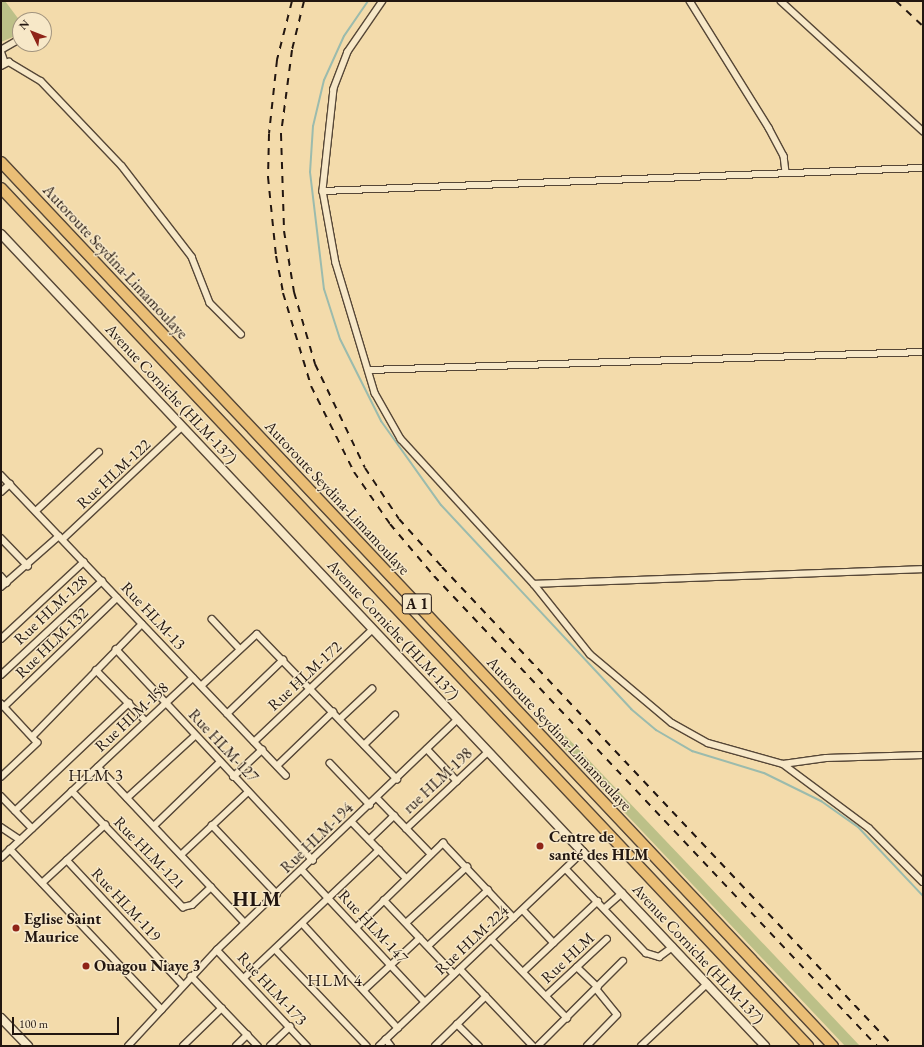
<!DOCTYPE html>
<html>
<head>
<meta charset="utf-8">
<style>
	body { margin:0 }
	#map { position:relative; width:924px; height:1047px; overflow:hidden; background:#f3dbab; font-family:"EB Garamond",serif }
	div>[style] { position:absolute }
	.green>* { inset:0; background:#bcc088 }
	.stream>* { height:2px; margin:-1px; padding:0 1px; transform-origin:1px; border-radius:1px; background:#9bbbad }
	.roads { filter:drop-shadow(1px 0 #564737) drop-shadow(-1px 0 #564737) drop-shadow(0 1px #564737) drop-shadow(0 -1px #564737) }
	.street>* { height:5.5px; margin:-2.75px; padding:0 2.75px; transform-origin:2.75px; border-radius:2.75px; background:#f7e8c8 }
	.secondary>* { height:8px; margin:-4px; padding:0 4px; transform-origin:4px; border-radius:4px; background:#f7e8c8 }
	.highway>* { height:10px; margin:-5px; padding:0 5px; transform-origin:5px; border-radius:5px; background:#eabe76 }
	.rail>* { height:2px; margin-top:-1px; transform-origin:0; background:repeating-linear-gradient(90deg,#221610 0 7px,transparent 0 14px) }
	.dots>* { width:11px; height:11px; translate:-50% -50%; box-sizing:border-box; border:2px solid #f7e8c8; border-radius:50% }
	span { translate:-50% -50%; white-space:nowrap; text-align:center; line-height:1.15; -webkit-text-stroke:3px #f7e8c8; paint-order:stroke }
	.shield-label span { padding:1px 3px; background:#f7e8c8; border:1px solid; border-radius:3px; -webkit-text-stroke-width:0 }
	.shield-label { font-size:15px; color:#221610; font-weight:700 }
	.street-label { font-size:16px; color:#221610 }
	.poi-label { font-size:16px; color:#221610; font-weight:700 }
	.left { translate:0 -50%; text-align:left }
	.neighbourhood-label { font-size:17px; color:#221610; letter-spacing:1px }
	.district-label { font-size:20px; color:#221610; font-weight:700; letter-spacing:1px }
	.frame { position:absolute; inset:0; border:2px solid #221610; pointer-events:none }
	.north { position:absolute; left:12px; top:12px; width:40px; height:40px; box-sizing:border-box; background:#f7e8c8; border:1px solid #a2947e; border-radius:50%; rotate:313deg; font-size:11px; font-weight:700; line-height:16px; text-align:center; color:#221610 }
	.north::after { content:''; display:block; margin:auto; width:14px; height:18px; background:#8f2418; clip-path:polygon(50% 0,100% 100%,50% 72%,0 100%) }
	.scale { position:absolute; left:12px; top:1017px; width:107px; height:18px; box-sizing:border-box; border:2px solid #221610; border-top:0; padding-left:5px; font-size:12px; line-height:14px; white-space:nowrap; color:#221610; -webkit-text-stroke:3px #f7e8c8; paint-order:stroke }
</style>
</head>
<body>
<div id="map">
	<div class="green">
		<div style="clip-path:polygon(1px 1px,5px 1px,20px 21px,20px 34px,1px 42px)"></div>
		<div style="clip-path:polygon(564px 734px,705px 882px,860px 1046px,845px 1046px,557px 741px)"></div>
	</div>
	<div class="stream">
		<div style="left:368px;top:1px;width:42px;rotate:124.4deg"></div>
		<div style="left:344px;top:36px;width:48px;rotate:114.4deg"></div>
		<div style="left:324px;top:80px;width:47px;rotate:103.4deg"></div>
		<div style="left:313px;top:126px;width:46px;rotate:93.7deg"></div>
		<div style="left:310px;top:172px;width:118px;rotate:83.2deg"></div>
		<div style="left:324px;top:289px;width:52px;rotate:72.3deg"></div>
		<div style="left:340px;top:339px;width:92px;rotate:63.4deg"></div>
		<div style="left:381px;top:421px;width:103px;rotate:54.5deg"></div>
		<div style="left:441px;top:505px;width:279px;rotate:47deg"></div>
		<div style="left:631px;top:709px;width:33px;rotate:40deg"></div>
		<div style="left:656px;top:730px;width:42px;rotate:30.3deg"></div>
		<div style="left:692px;top:751px;width:75px;rotate:17deg"></div>
		<div style="left:764px;top:773px;width:64px;rotate:26.2deg"></div>
		<div style="left:821px;top:801px;width:45px;rotate:35.1deg"></div>
		<div style="left:858px;top:827px;width:95px;rotate:46.7deg"></div>
	</div>
	<div class="roads">
		<div class="street">
			<div style="left:383px;top:1px;width:62px;rotate:124.5deg"></div>
			<div style="left:348px;top:52px;width:40px;rotate:111deg"></div>
			<div style="left:334px;top:89px;width:103px;rotate:96.2deg"></div>
			<div style="left:323px;top:191px;width:73px;rotate:79.8deg"></div>
			<div style="left:336px;top:263px;width:136px;rotate:73.3deg"></div>
			<div style="left:375px;top:393px;width:53px;rotate:60.5deg"></div>
			<div style="left:401px;top:439px;width:197px;rotate:47.5deg"></div>
			<div style="left:534px;top:584px;width:90px;rotate:51.3deg"></div>
			<div style="left:590px;top:654px;width:107px;rotate:40.1deg"></div>
			<div style="left:672px;top:723px;width:41px;rotate:29.1deg"></div>
			<div style="left:708px;top:743px;width:78px;rotate:15.6deg"></div>
			<div style="left:783px;top:764px;width:107px;rotate:36.7deg"></div>
			<div style="left:869px;top:828px;width:76px;rotate:45deg"></div>
			<div style="left:690px;top:1px;width:150px;rotate:58.1deg"></div>
			<div style="left:769px;top:128px;width:32px;rotate:62deg"></div>
			<div style="left:784px;top:156px;width:17px;rotate:83deg"></div>
			<div style="left:781px;top:1px;width:193px;rotate:42.5deg"></div>
			<div style="left:1px;top:50px;width:22px;rotate:-30deg"></div>
			<div style="left:1px;top:51px;width:12px;rotate:70deg"></div>
			<div style="left:1px;top:66px;width:9px;rotate:-27deg"></div>
			<div style="left:9px;top:62px;width:37px;rotate:31deg"></div>
			<div style="left:41px;top:81px;width:117px;rotate:46.4deg"></div>
			<div style="left:122px;top:166px;width:115px;rotate:52.4deg"></div>
			<div style="left:192px;top:257px;width:49px;rotate:68.6deg"></div>
			<div style="left:210px;top:303px;width:44px;rotate:45deg"></div>
			<div style="left:323px;top:191px;width:600px;rotate:-2.2deg"></div>
			<div style="left:369px;top:370px;width:554px;rotate:-1.86deg"></div>
			<div style="left:1px;top:475px;width:414px;rotate:46.5deg"></div>
			<div style="left:1px;top:492px;width:12px;rotate:-42deg"></div>
			<div style="left:36px;top:511px;width:86px;rotate:-43.1deg"></div>
			<div style="left:1px;top:538px;width:39px;rotate:46deg"></div>
			<div style="left:63px;top:539px;width:163px;rotate:-43.3deg"></div>
			<div style="left:1px;top:576px;width:9px;rotate:49deg"></div>
			<div style="left:534px;top:584px;width:389px;rotate:-2.2deg"></div>
			<div style="left:1px;top:587px;width:77px;rotate:-41.3deg"></div>
			<div style="left:212px;top:619px;width:41px;rotate:47deg"></div>
			<div style="left:1px;top:639px;width:113px;rotate:-42.9deg"></div>
			<div style="left:116px;top:649px;width:289px;rotate:47deg"></div>
			<div style="left:96px;top:670px;width:71px;rotate:45.6deg"></div>
			<div style="left:1px;top:675px;width:138px;rotate:-42.9deg"></div>
			<div style="left:201px;top:686px;width:76px;rotate:-42.9deg"></div>
			<div style="left:257px;top:634px;width:202px;rotate:46deg"></div>
			<div style="left:4px;top:707px;width:157px;rotate:-44deg"></div>
			<div style="left:227px;top:714px;width:78px;rotate:-44deg"></div>
			<div style="left:340px;top:719px;width:44px;rotate:-43.2deg"></div>
			<div style="left:33px;top:736px;width:156px;rotate:-45.8deg"></div>
			<div style="left:254px;top:742px;width:164px;rotate:-43.5deg"></div>
			<div style="left:364px;top:745px;width:43px;rotate:-44.1deg"></div>
			<div style="left:427px;top:749px;width:44px;rotate:46.8deg"></div>
			<div style="left:330px;top:763px;width:58px;rotate:46.4deg"></div>
			<div style="left:783px;top:764px;width:43px;rotate:-7.9deg"></div>
			<div style="left:826px;top:758px;width:97px;rotate:-1.8deg"></div>
			<div style="left:277px;top:766px;width:78px;rotate:-44deg"></div>
			<div style="left:98px;top:767px;width:214px;rotate:46.7deg"></div>
			<div style="left:1px;top:777px;width:50px;rotate:-43.4deg"></div>
			<div style="left:37px;top:743px;width:53px;rotate:-132.7deg"></div>
			<div style="left:233px;top:777px;width:40px;rotate:-43deg"></div>
			<div style="left:72px;top:791px;width:161px;rotate:46.3deg"></div>
			<div style="left:183px;top:907px;width:9px;rotate:-13deg"></div>
			<div style="left:192px;top:905px;width:26px;rotate:-43deg"></div>
			<div style="left:1px;top:796px;width:45px;rotate:45.9deg"></div>
			<div style="left:127px;top:798px;width:92px;rotate:-42.4deg"></div>
			<div style="left:377px;top:798px;width:78px;rotate:46deg"></div>
			<div style="left:15px;top:811px;width:157px;rotate:-43.5deg"></div>
			<div style="left:352px;top:822px;width:78px;rotate:46deg"></div>
			<div style="left:212px;top:825px;width:95px;rotate:46.7deg"></div>
			<div style="left:154px;top:826px;width:92px;rotate:-44.1deg"></div>
			<div style="left:1px;top:827px;width:23px;rotate:34deg"></div>
			<div style="left:406px;top:829px;width:112px;rotate:-43.2deg"></div>
			<div style="left:369px;top:840px;width:35px;rotate:-44deg"></div>
			<div style="left:10px;top:849px;width:221px;rotate:46.6deg"></div>
			<div style="left:181px;top:855px;width:92px;rotate:-43.2deg"></div>
			<div style="left:1px;top:858px;width:263px;rotate:-43.2deg"></div>
			<div style="left:67px;top:860px;width:171px;rotate:47.1deg"></div>
			<div style="left:566px;top:869px;width:116px;rotate:46.4deg"></div>
			<div style="left:646px;top:953px;width:14px;rotate:17deg"></div>
			<div style="left:659px;top:957px;width:17px;rotate:-36deg"></div>
			<div style="left:302px;top:870px;width:180px;rotate:47deg"></div>
			<div style="left:42px;top:883px;width:86px;rotate:-42.6deg"></div>
			<div style="left:384px;top:900px;width:102px;rotate:46.6deg"></div>
			<div style="left:605px;top:908px;width:23px;rotate:-41deg"></div>
			<div style="left:523px;top:910px;width:45px;rotate:46.8deg"></div>
			<div style="left:406px;top:923px;width:83px;rotate:-42.6deg"></div>
			<div style="left:303px;top:924px;width:141px;rotate:47.6deg"></div>
			<div style="left:356px;top:928px;width:122px;rotate:-44.3deg"></div>
			<div style="left:443px;top:843px;width:103px;rotate:46.6deg"></div>
			<div style="left:491px;top:939px;width:110px;rotate:46.1deg"></div>
			<div style="left:428px;top:946px;width:82px;rotate:-43deg"></div>
			<div style="left:217px;top:950px;width:132px;rotate:46.8deg"></div>
			<div style="left:276px;top:950px;width:132px;rotate:46.5deg"></div>
			<div style="left:577px;top:967px;width:29px;rotate:44deg"></div>
			<div style="left:460px;top:969px;width:106px;rotate:46.5deg"></div>
			<div style="left:523px;top:972px;width:103px;rotate:-43.4deg"></div>
			<div style="left:191px;top:976px;width:97px;rotate:46.3deg"></div>
			<div style="left:244px;top:978px;width:186px;rotate:-43.5deg"></div>
			<div style="left:364px;top:990px;width:76px;rotate:-42.9deg"></div>
			<div style="left:546px;top:996px;width:83px;rotate:-43.1deg"></div>
			<div style="left:457px;top:1024px;width:31px;rotate:45deg"></div>
			<div style="left:386px;top:1039px;width:9px;rotate:54deg"></div>
			<div style="left:128px;top:1046px;width:131px;rotate:-47.2deg"></div>
			<div style="left:217px;top:950px;width:334px;rotate:-43.8deg"></div>
			<div style="left:183px;top:1046px;width:54px;rotate:-44.3deg"></div>
			<div style="left:236px;top:1046px;width:16px;rotate:-45deg"></div>
			<div style="left:270px;top:1046px;width:28px;rotate:-44deg"></div>
			<div style="left:379px;top:1046px;width:282px;rotate:-43.6deg"></div>
			<div style="left:435px;top:1046px;width:71px;rotate:-44.4deg"></div>
			<div style="left:538px;top:1046px;width:120px;rotate:-45deg"></div>
			<div style="left:587px;top:1046px;width:43px;rotate:-45.9deg"></div>
			<div style="left:617px;top:1015px;width:33px;rotate:-129deg"></div>
			<div style="left:641px;top:1046px;width:91px;rotate:-43.2deg"></div>
		</div>
		<div class="secondary">
			<div style="left:1px;top:234px;width:1115px;rotate:46.74deg"></div>
			<div style="left:1px;top:1018px;width:39px;rotate:46deg"></div>
		</div>
		<div class="highway">
			<div style="left:1px;top:162px;width:1214px;rotate:46.74deg"></div>
			<div style="left:1px;top:188px;width:1178px;rotate:46.75deg"></div>
		</div>
	</div>
	<div class="rail">
		<div style="left:292px;top:1px;width:61px;rotate:104.3deg"></div>
		<div style="left:277px;top:60px;width:74px;rotate:96.2deg"></div>
		<div style="left:269px;top:134px;width:43px;rotate:91.3deg"></div>
		<div style="left:268px;top:177px;width:79px;rotate:84.2deg"></div>
		<div style="left:276px;top:256px;width:38px;rotate:79deg"></div>
		<div style="left:283px;top:293px;width:97px;rotate:73.2deg"></div>
		<div style="left:311px;top:386px;width:96px;rotate:63.4deg"></div>
		<div style="left:354px;top:472px;width:63px;rotate:55.3deg"></div>
		<div style="left:390px;top:524px;width:68px;rotate:49.8deg"></div>
		<div style="left:434px;top:576px;width:646px;rotate:46.69deg"></div>
		<div style="left:304px;top:1px;width:50px;rotate:103.8deg"></div>
		<div style="left:292px;top:50px;width:85px;rotate:97.5deg"></div>
		<div style="left:281px;top:134px;width:97px;rotate:88.2deg"></div>
		<div style="left:284px;top:231px;width:62px;rotate:80.7deg"></div>
		<div style="left:294px;top:292px;width:75px;rotate:73.7deg"></div>
		<div style="left:315px;top:364px;width:115px;rotate:64.3deg"></div>
		<div style="left:365px;top:468px;width:61px;rotate:56.3deg"></div>
		<div style="left:399px;top:519px;width:64px;rotate:48.1deg"></div>
		<div style="left:442px;top:567px;width:658px;rotate:46.72deg"></div>
		<div style="left:896px;top:1px;width:37px;rotate:43deg"></div>
	</div>
	<div class="dots">
		<div style="left:540px;top:846px;background:#8f2418"></div>
		<div style="left:16px;top:928px;background:#8f2418"></div>
		<div style="left:86px;top:966px;background:#8f2418"></div>
	</div>
	<div class="shield-label">
		<span style="left:417px;top:604px">A 1</span>
	</div>
	<div class="street-label">
		<span style="left:115px;top:262px;rotate:47deg">Autoroute Seydina-Limamoulaye</span>
		<span style="left:171px;top:394px;rotate:47deg">Avenue Corniche (HLM-137)</span>
		<span style="left:114px;top:474px;rotate:-43deg">Rue HLM-122</span>
		<span style="left:337px;top:498px;rotate:47deg">Autoroute Seydina-Limamoulaye</span>
		<span style="left:51px;top:610px;rotate:-43deg">Rue HLM-128</span>
		<span style="left:153px;top:616px;rotate:47deg">Rue HLM-13</span>
		<span style="left:393px;top:630px;rotate:47deg">Avenue Corniche (HLM-137)</span>
		<span style="left:52px;top:643px;rotate:-44deg">Rue HLM-132</span>
		<span style="left:305px;top:676px;rotate:-43deg">Rue HLM-172</span>
		<span style="left:132px;top:717px;rotate:-43deg">Rue HLM-158</span>
		<span style="left:559px;top:734px;rotate:47deg">Autoroute Seydina-Limamoulaye</span>
		<span style="left:223px;top:746px;rotate:47deg">Rue HLM-127</span>
		<span style="left:438px;top:781px;rotate:-43deg">rue HLM-198</span>
		<span style="left:317px;top:838px;rotate:-44deg">Rue HLM-194</span>
		<span style="left:149px;top:853px;rotate:46deg">Rue HLM-121</span>
		<span style="left:126px;top:905px;rotate:47deg">Rue HLM-119</span>
		<span style="left:373px;top:927px;rotate:47deg">Rue HLM-147</span>
		<span style="left:472px;top:940px;rotate:-43deg">Rue HLM-224</span>
		<span style="left:698px;top:954px;rotate:47deg">Avenue Corniche (HLM-137)</span>
		<span style="left:568px;top:958px;rotate:-43deg">Rue HLM</span>
		<span style="left:272px;top:989px;rotate:47deg">Rue HLM-173</span>
	</div>
	<div class="poi-label">
		<span class="left" style="left:549px;top:846px">Centre de<br>santé des HLM</span>
		<span class="left" style="left:24px;top:928px">Eglise Saint<br>Maurice</span>
		<span class="left" style="left:94px;top:966px">Ouagou Niaye 3</span>
	</div>
	<div class="neighbourhood-label">
		<span style="left:96px;top:776px">HLM 3</span>
		<span style="left:335px;top:981px">HLM 4</span>
	</div>
	<div class="district-label">
		<span style="left:257px;top:899px">HLM</span>
	</div>
	<div class="frame"></div>
	<div class="north">N</div>
	<div class="scale">100 m</div>
</div>
</body>
</html>
